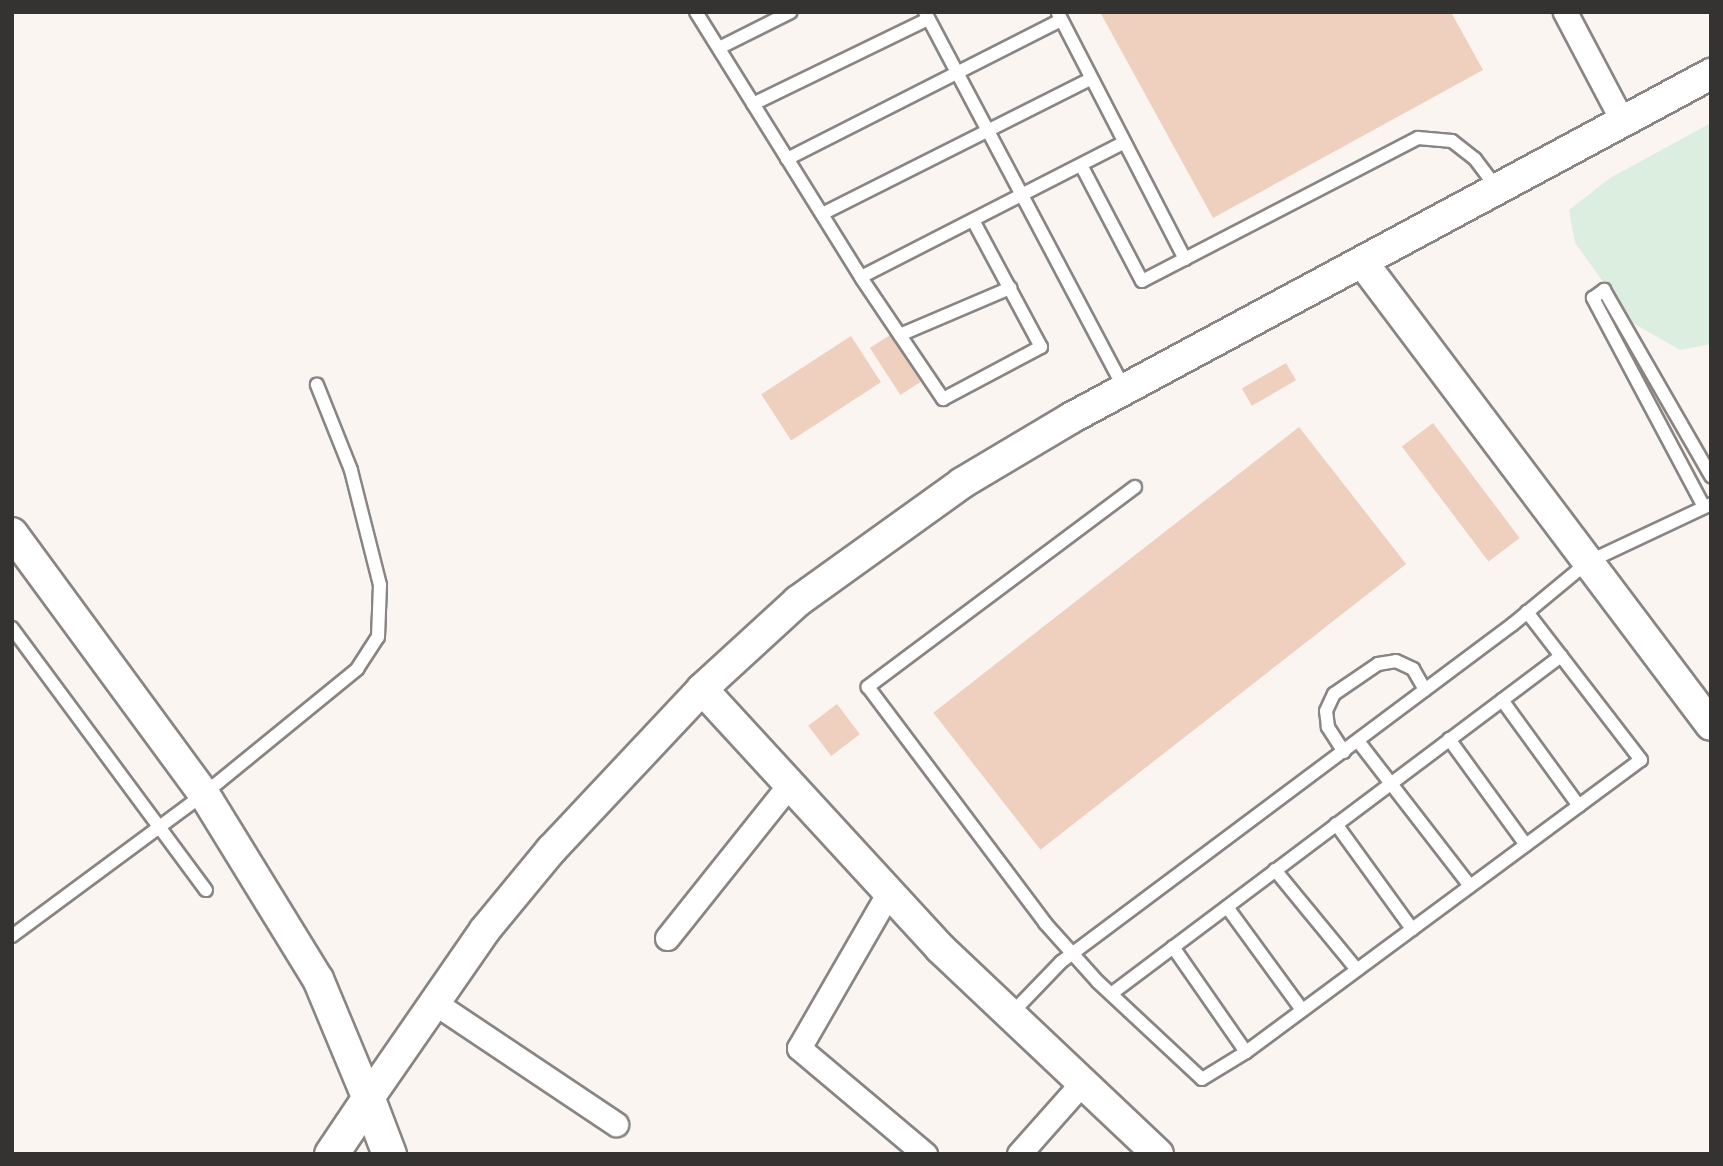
<!DOCTYPE html>
<html>
<head>
<meta charset="utf-8">
<style>
	body { margin:0 }
	#map { position:relative; width:1723px; height:1166px; overflow:hidden; background:#fbf5f2; font-family:"Archivo Narrow",sans-serif }
	div>[style] { position:absolute }
	.green>* { inset:0; background:#dceedf }
	.building>* { inset:0; background:#efcfbd; transform-origin:0 0 }
	.roads { filter:drop-shadow(2px 0 #8a8582) drop-shadow(-2px 0 #8a8582) drop-shadow(0 2px #8a8582) drop-shadow(0 -2px #8a8582) }
	.service>* { height:12px; margin:-6px; padding:0 6px; transform-origin:6px; border-radius:6px; background:#fff }
	.minor>* { height:23px; margin:-11.5px; padding:0 11.5px; transform-origin:11.5px; border-radius:11.5px; background:#fff }
	.tertiary>* { height:30px; margin:-15px; padding:0 15px; transform-origin:15px; border-radius:15px; background:#fff }
	.secondary>* { height:33px; margin:-16.5px; padding:0 16.5px; transform-origin:16.5px; border-radius:16.5px; background:#fff }
	span { translate:-50% -50%; white-space:nowrap; text-align:center; line-height:1.15; -webkit-text-stroke:7px #fff; paint-order:stroke }
	.frame { position:absolute; inset:0; border:14px solid #353332; pointer-events:none }
</style>
</head>
<body>
<div id="map">
	<div class="green">
		<div style="clip-path:polygon(1711px 123px,1711px 344px,1680px 350px,1633px 323px,1575px 243px,1569px 210px,1610px 178px)"></div>
	</div>
	<div class="building">
		<div style="clip-path:polygon(1100px 12px,1451px 12px,1483px 70px,1213px 218px)"></div>
		<div style="left:890px;top:335px;width:56px;height:24px;rotate:57deg"></div>
		<div style="left:851px;top:336px;width:55px;height:107px;rotate:57deg"></div>
		<div style="left:1286px;top:363px;width:20px;height:51px;rotate:60deg"></div>
		<div style="left:1433px;top:423px;width:144px;height:39px;rotate:53deg"></div>
		<div style="left:1299px;top:427px;width:174px;height:464px;rotate:52deg"></div>
		<div style="left:837px;top:704px;width:38px;height:36px;rotate:53deg"></div>
	</div>
	<div class="roads">
		<div class="service">
			<div style="left:696px;top:12px;width:314px;rotate:58.1deg"></div>
			<div style="left:862px;top:279px;width:145px;rotate:56deg"></div>
			<div style="left:943px;top:399px;width:111px;rotate:-28deg"></div>
			<div style="left:1041px;top:347px;width:144px;rotate:-118.2deg"></div>
			<div style="left:925px;top:12px;width:427px;rotate:62.1deg"></div>
			<div style="left:1058px;top:13px;width:277px;rotate:62.7deg"></div>
			<div style="left:719px;top:48px;width:80px;rotate:-26.6deg"></div>
			<div style="left:753px;top:104px;width:195px;rotate:-25.9deg"></div>
			<div style="left:787px;top:159px;width:307px;rotate:-26.9deg"></div>
			<div style="left:1081px;top:165px;width:131px;rotate:62.3deg"></div>
			<div style="left:1142px;top:281px;width:311px;rotate:-27.4deg"></div>
			<div style="left:1418px;top:138px;width:34px;rotate:5deg"></div>
			<div style="left:1452px;top:141px;width:29px;rotate:38deg"></div>
			<div style="left:1475px;top:159px;width:38px;rotate:53deg"></div>
			<div style="left:822px;top:214px;width:301px;rotate:-26.7deg"></div>
			<div style="left:861px;top:277px;width:294px;rotate:-27.1deg"></div>
			<div style="left:900px;top:335px;width:120px;rotate:-23.1deg"></div>
			<div style="left:1135px;top:487px;width:334px;rotate:143.2deg"></div>
			<div style="left:868px;top:687px;width:295px;rotate:53.1deg"></div>
			<div style="left:1045px;top:923px;width:79px;rotate:48.1deg"></div>
			<div style="left:1098px;top:982px;width:142px;rotate:43deg"></div>
			<div style="left:1202px;top:1079px;width:52px;rotate:-31.5deg"></div>
			<div style="left:1246px;top:1052px;width:491px;rotate:-36.5deg"></div>
			<div style="left:1641px;top:760px;width:187px;rotate:-127.6deg"></div>
			<div style="left:1704px;top:507px;width:237px;rotate:-118deg"></div>
			<div style="left:1593px;top:298px;width:14px;rotate:-36deg"></div>
			<div style="left:1604px;top:290px;width:215px;rotate:60.1deg"></div>
			<div style="left:12px;top:628px;width:326px;rotate:53.5deg"></div>
			<div style="left:1502px;top:700px;width:131px;rotate:54deg"></div>
			<div style="left:1449px;top:739px;width:131px;rotate:54deg"></div>
			<div style="left:1358px;top:741px;width:183px;rotate:52.3deg"></div>
			<div style="left:1344px;top:752px;width:30px;rotate:-123deg"></div>
			<div style="left:1328px;top:727px;width:16px;rotate:-97deg"></div>
			<div style="left:1326px;top:711px;width:19px;rotate:-65deg"></div>
			<div style="left:1334px;top:694px;width:53px;rotate:-34.3deg"></div>
			<div style="left:1378px;top:664px;width:18px;rotate:-9deg"></div>
			<div style="left:1396px;top:661px;width:19px;rotate:25deg"></div>
			<div style="left:1413px;top:669px;width:24px;rotate:60deg"></div>
			<div style="left:1336px;top:824px;width:130px;rotate:54.1deg"></div>
			<div style="left:1275px;top:870px;width:129px;rotate:50.6deg"></div>
			<div style="left:1227px;top:907px;width:127px;rotate:53.9deg"></div>
			<div style="left:12px;top:936px;width:239px;rotate:-36.5deg"></div>
			<div style="left:204px;top:794px;width:198px;rotate:-39.2deg"></div>
			<div style="left:357px;top:669px;width:38px;rotate:-57deg"></div>
			<div style="left:378px;top:637px;width:52px;rotate:-87.8deg"></div>
			<div style="left:380px;top:585px;width:119px;rotate:-104.2deg"></div>
			<div style="left:351px;top:470px;width:92px;rotate:-111.8deg"></div>
			<div style="left:1173px;top:947px;width:128px;rotate:55.2deg"></div>
			<div style="left:1111px;top:994px;width:563px;rotate:-36.91deg"></div>
			<div style="left:1011px;top:1014px;width:72px;rotate:-46.1deg"></div>
			<div style="left:1061px;top:962px;width:564px;rotate:-36.79deg"></div>
			<div style="left:1513px;top:624px;width:97px;rotate:-39.6deg"></div>
			<div style="left:1588px;top:562px;width:136px;rotate:-25.2deg"></div>
		</div>
		<div class="minor">
			<div style="left:1565px;top:12px;width:124px;rotate:62.2deg"></div>
			<div style="left:889px;top:892px;width:180px;rotate:120deg"></div>
			<div style="left:799px;top:1048px;width:165px;rotate:40.1deg"></div>
			<div style="left:667px;top:938px;width:197px;rotate:-51.4deg"></div>
			<div style="left:435px;top:1003px;width:218px;rotate:33.8deg"></div>
			<div style="left:1019px;top:1154px;width:96px;rotate:-48.4deg"></div>
		</div>
		<div class="tertiary">
			<div style="left:1363px;top:263px;width:578px;rotate:53.01deg"></div>
			<div style="left:12px;top:533px;width:324px;rotate:53.7deg"></div>
			<div style="left:204px;top:794px;width:217px;rotate:58.4deg"></div>
			<div style="left:318px;top:979px;width:130px;rotate:67.4deg"></div>
			<div style="left:702px;top:689px;width:352px;rotate:47.4deg"></div>
			<div style="left:940px;top:948px;width:300px;rotate:43.4deg"></div>
			<div style="left:368px;top:1099px;width:206px;rotate:-55.3deg"></div>
			<div style="left:485px;top:930px;width:104px;rotate:-50.5deg"></div>
			<div style="left:551px;top:850px;width:221px;rotate:-46.8deg"></div>
			<div style="left:702px;top:689px;width:130px;rotate:-42.5deg"></div>
			<div style="left:798px;top:601px;width:202px;rotate:-35.7deg"></div>
			<div style="left:962px;top:483px;width:127px;rotate:-30.8deg"></div>
			<div style="left:1071px;top:418px;width:727px;rotate:-28.26deg"></div>
		</div>
		<div class="secondary">
			<div style="left:368px;top:1099px;width:59px;rotate:69.1deg"></div>
			<div style="left:331px;top:1154px;width:66px;rotate:-56.1deg"></div>
		</div>
	</div>
	<div class="frame"></div>
</div>
</body>
</html>
